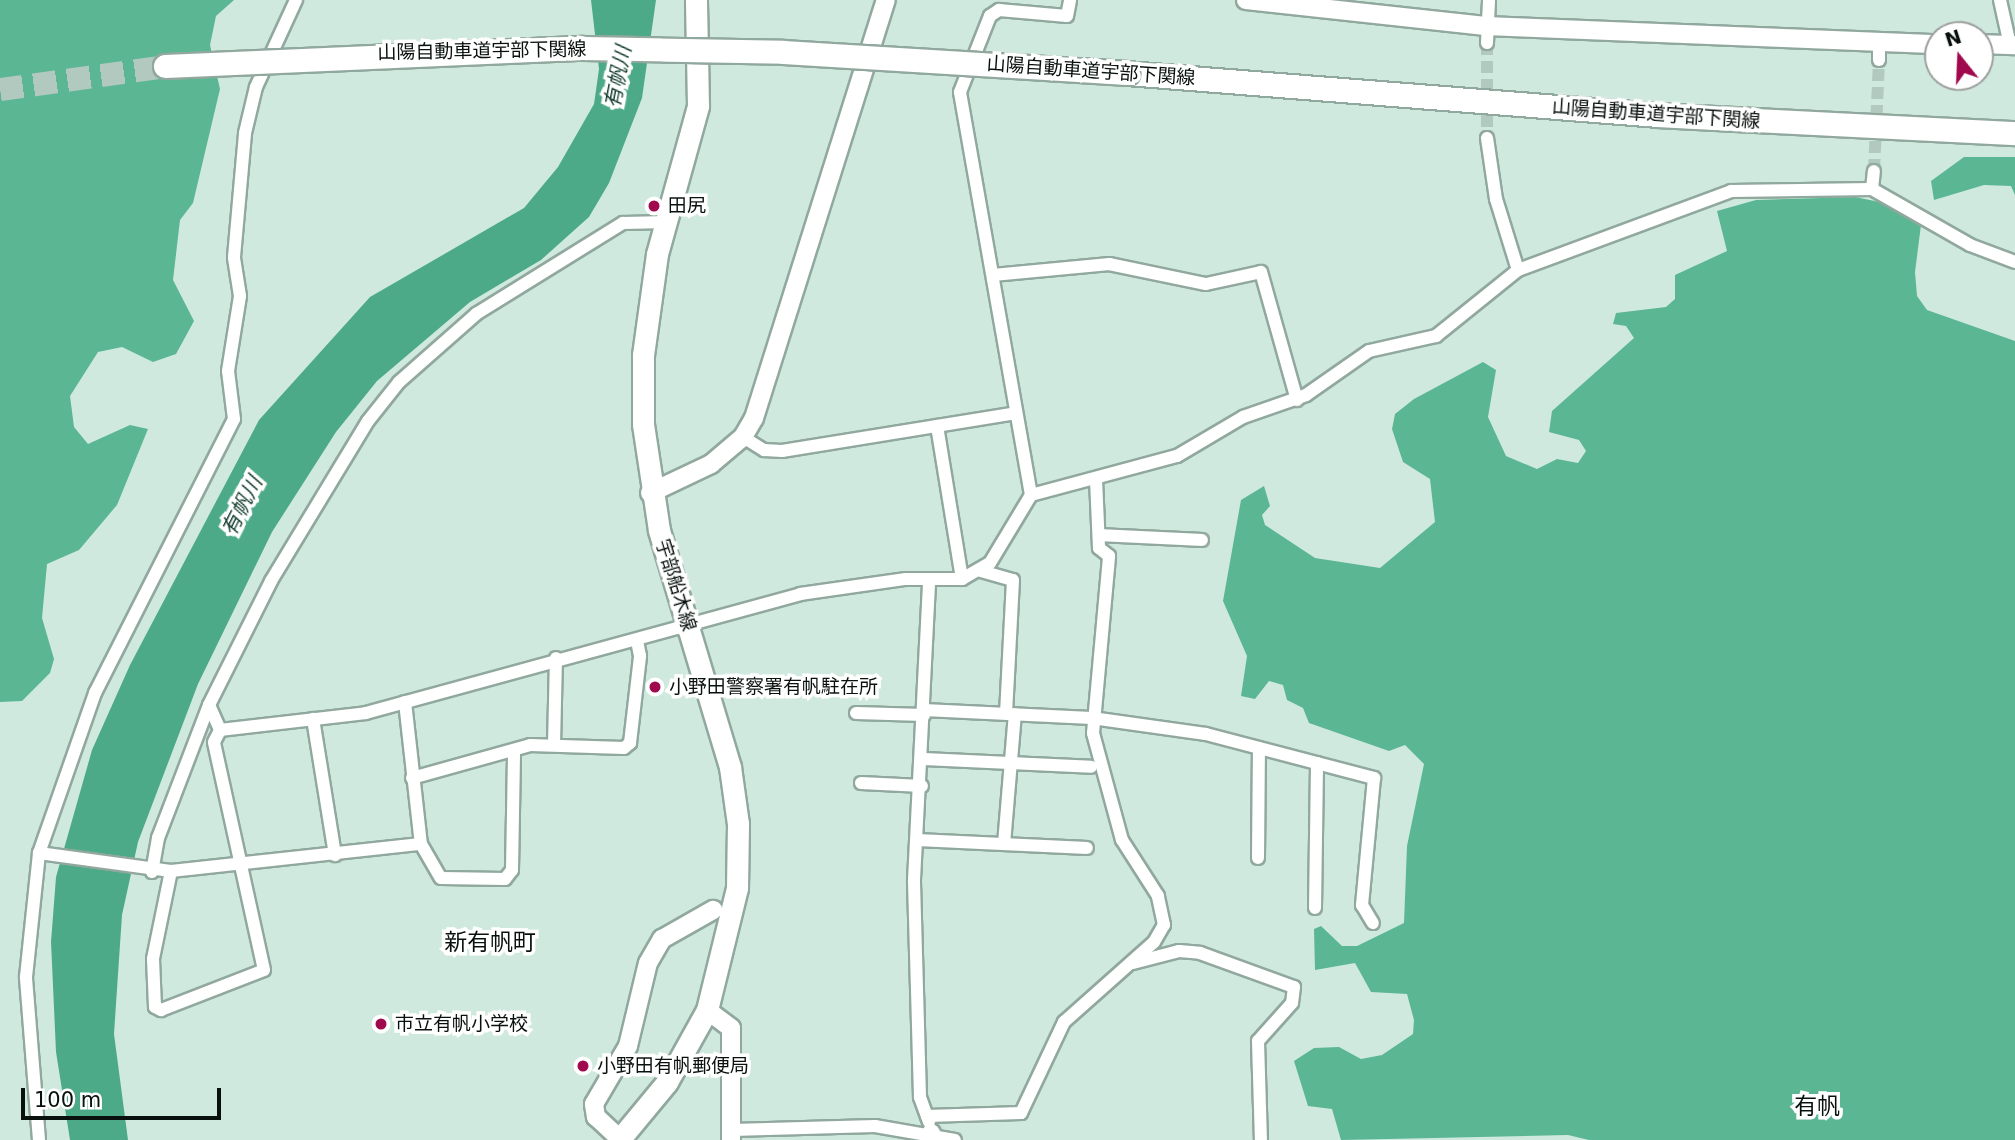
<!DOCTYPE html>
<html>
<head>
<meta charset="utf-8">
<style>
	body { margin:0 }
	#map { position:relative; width:2015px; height:1140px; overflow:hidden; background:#d0e9de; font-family:"DejaVu Sans","Noto Sans JP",sans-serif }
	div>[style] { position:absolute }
	.forest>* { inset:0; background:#5bb694 }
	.water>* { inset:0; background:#4daa88 }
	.street-tunnel>* { height:12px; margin-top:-6px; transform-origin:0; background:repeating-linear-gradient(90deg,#b2c9bf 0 12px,transparent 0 18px) }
	.highway-tunnel>* { height:23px; margin-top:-11.5px; transform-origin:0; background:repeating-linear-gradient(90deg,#b2c9bf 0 23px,transparent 0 34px) }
	.roads { filter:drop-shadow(2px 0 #91a89e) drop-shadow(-2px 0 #91a89e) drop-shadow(0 2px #91a89e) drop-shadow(0 -2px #91a89e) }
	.street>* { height:12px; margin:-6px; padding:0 6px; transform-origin:6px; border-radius:6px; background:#fff }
	.secondary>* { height:18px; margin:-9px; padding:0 9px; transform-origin:9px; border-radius:9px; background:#fff }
	.primary>* { height:21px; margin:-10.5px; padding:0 10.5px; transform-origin:10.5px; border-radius:10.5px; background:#fff }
	.highway>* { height:23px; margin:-11.5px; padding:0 11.5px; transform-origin:11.5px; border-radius:11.5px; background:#fff }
	.bridges { filter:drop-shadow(2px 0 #91a89e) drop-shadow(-2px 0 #91a89e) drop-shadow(0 2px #91a89e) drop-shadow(0 -2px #91a89e) }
	.highway-bridge>* { height:23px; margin:-11.5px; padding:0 11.5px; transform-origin:11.5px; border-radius:11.5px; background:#fff }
	.dots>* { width:19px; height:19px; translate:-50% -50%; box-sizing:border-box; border:4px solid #fff; border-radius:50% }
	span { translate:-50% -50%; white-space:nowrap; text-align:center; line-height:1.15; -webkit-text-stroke:7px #fff; paint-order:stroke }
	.street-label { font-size:19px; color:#09110e }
	.poi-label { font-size:19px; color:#09110e }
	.left { translate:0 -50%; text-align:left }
	.water-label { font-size:21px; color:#143d2f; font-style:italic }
	.quarter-label { font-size:23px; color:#09110e }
	.north { position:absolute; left:1924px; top:21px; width:70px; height:70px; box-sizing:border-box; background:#fff; border:2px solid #9da09f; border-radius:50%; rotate:342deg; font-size:19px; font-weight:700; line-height:28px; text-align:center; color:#09110e }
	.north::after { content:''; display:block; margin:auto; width:24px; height:32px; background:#a0094d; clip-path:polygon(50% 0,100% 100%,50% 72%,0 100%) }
	.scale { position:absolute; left:21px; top:1088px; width:200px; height:32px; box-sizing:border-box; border:4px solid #09110e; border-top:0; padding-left:9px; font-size:21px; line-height:24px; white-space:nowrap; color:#09110e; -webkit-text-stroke:5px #fff; paint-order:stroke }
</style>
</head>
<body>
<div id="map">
	<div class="forest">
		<div style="clip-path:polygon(0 0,234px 0,216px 16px,210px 45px,220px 89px,193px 203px,180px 220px,173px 280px,194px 321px,176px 354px,153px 362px,122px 347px,98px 352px,70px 396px,74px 427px,88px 444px,130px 425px,148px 429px,117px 505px,79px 550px,47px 564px,42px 618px,54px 659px,50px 673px,22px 701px,0 702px)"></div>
		<div style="clip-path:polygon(1964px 157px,2015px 157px,2015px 195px,2011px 186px,1984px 185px,1934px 200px,1931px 181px)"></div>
		<div style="clip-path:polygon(1855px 197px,1889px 204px,1921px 225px,1915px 272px,1917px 296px,1927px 310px,2015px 341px,2015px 1140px,1589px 1140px,1568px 1135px,1341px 1140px,1332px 1109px,1308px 1106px,1294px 1061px,1314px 1048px,1339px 1047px,1361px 1059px,1382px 1055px,1413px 1034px,1414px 1020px,1407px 994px,1371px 992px,1355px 963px,1315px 970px,1314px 929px,1321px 926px,1342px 946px,1357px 946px,1404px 923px,1407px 846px,1424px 764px,1405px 745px,1389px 751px,1309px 723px,1303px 708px,1287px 700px,1283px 685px,1269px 681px,1255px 699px,1241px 696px,1247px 656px,1223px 601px,1241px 500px,1264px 486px,1270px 506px,1262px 515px,1265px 525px,1315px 558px,1380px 568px,1435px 522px,1430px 479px,1403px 462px,1392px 429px,1395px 414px,1414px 399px,1483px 362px,1496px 370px,1488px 417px,1506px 456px,1537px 469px,1557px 459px,1578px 463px,1586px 451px,1579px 440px,1549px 432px,1552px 411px,1634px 338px,1626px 326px,1613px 324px,1616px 313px,1666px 307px,1675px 299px,1675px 275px,1727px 251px,1717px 211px,1756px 200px)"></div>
	</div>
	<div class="water">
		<div style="clip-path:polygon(591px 0,656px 0,642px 98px,609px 183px,589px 217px,541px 260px,470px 302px,377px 381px,336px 432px,272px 532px,198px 684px,138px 842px,122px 915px,114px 1034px,128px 1140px,70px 1140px,56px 1052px,51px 942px,56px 877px,92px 750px,130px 665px,259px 420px,370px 297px,524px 208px,558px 167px,594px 104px,599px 69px)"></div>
	</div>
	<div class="street-tunnel">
		<div style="left:1487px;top:43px;width:95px;rotate:90deg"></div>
		<div style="left:1874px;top:171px;width:111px;rotate:-87.4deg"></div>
	</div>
	<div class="highway-tunnel">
		<div style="left:0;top:89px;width:167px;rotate:-7.9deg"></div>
	</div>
	<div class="roads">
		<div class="street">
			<div style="left:2000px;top:0;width:46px;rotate:77.5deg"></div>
			<div style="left:1487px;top:43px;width:43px;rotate:-87.3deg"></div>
			<div style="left:1879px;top:60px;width:18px;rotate:-90deg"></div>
			<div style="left:1487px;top:138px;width:62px;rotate:81.6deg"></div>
			<div style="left:1496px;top:199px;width:74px;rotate:72.8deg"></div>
			<div style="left:1872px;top:189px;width:18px;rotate:-84deg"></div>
			<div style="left:993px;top:275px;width:117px;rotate:-5.4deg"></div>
			<div style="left:1109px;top:264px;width:99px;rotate:11.7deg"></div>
			<div style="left:1206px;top:284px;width:56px;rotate:-12.3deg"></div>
			<div style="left:1261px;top:272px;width:133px;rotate:74.3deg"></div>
			<div style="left:937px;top:426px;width:155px;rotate:80.7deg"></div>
			<div style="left:743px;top:437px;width:25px;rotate:32deg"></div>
			<div style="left:764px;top:450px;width:18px;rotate:3deg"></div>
			<div style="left:782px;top:451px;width:237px;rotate:-9.2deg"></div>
			<div style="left:1031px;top:495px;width:409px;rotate:-100deg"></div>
			<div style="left:960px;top:92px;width:82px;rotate:-68.5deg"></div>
			<div style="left:990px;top:16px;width:11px;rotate:-34deg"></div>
			<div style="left:999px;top:10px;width:68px;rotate:5deg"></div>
			<div style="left:1067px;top:16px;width:16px;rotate:-79deg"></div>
			<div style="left:1099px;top:535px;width:103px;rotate:2.8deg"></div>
			<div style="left:981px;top:571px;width:33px;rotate:16deg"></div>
			<div style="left:1013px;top:580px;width:134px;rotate:93deg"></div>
			<div style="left:405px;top:702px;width:143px;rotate:83.6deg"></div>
			<div style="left:209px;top:705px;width:27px;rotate:66deg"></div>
			<div style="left:220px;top:730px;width:147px;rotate:-6.6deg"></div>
			<div style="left:366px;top:713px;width:450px;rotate:-15.3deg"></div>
			<div style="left:800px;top:594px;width:107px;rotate:-8.1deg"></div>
			<div style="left:906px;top:579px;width:56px"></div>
			<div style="left:962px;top:579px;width:32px;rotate:-30deg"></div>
			<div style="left:990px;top:563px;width:79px;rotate:-58.9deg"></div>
			<div style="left:1031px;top:495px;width:151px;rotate:-15deg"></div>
			<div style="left:1177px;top:456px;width:77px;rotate:-30.6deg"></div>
			<div style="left:1243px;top:417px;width:67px;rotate:-19.2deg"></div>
			<div style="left:1306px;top:395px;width:77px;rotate:-34.9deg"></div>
			<div style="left:1369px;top:351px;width:69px;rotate:-12.6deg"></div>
			<div style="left:1436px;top:336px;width:105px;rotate:-38.8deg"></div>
			<div style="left:1518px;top:270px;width:227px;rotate:-20.3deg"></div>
			<div style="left:1731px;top:191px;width:141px;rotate:-0.8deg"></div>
			<div style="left:1872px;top:189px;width:113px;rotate:29.7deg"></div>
			<div style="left:1970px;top:245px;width:48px;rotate:20.7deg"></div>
			<div style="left:924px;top:710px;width:168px;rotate:2.7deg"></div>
			<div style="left:1092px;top:718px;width:115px;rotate:8deg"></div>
			<div style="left:1206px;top:734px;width:174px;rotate:14.7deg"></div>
			<div style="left:1374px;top:778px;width:128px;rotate:95.4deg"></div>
			<div style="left:1362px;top:905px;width:21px;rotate:59deg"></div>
			<div style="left:856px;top:713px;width:68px;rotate:1.7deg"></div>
			<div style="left:313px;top:719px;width:138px;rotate:80.8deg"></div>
			<div style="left:554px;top:745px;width:87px;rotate:-88.7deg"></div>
			<div style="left:924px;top:759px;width:167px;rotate:2.7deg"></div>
			<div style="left:412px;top:778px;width:123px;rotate:-15.6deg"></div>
			<div style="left:530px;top:745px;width:94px;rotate:1.8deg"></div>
			<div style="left:624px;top:748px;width:8px;rotate:-40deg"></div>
			<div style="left:630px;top:743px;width:88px;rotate:-83.4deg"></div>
			<div style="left:640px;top:656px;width:16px;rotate:-101deg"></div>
			<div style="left:861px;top:783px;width:61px;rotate:2.8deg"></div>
			<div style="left:918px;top:840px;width:169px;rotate:2.7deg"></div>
			<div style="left:1004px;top:844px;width:130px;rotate:-85.2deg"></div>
			<div style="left:39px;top:853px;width:133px;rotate:7.8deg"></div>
			<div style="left:171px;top:871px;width:251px;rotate:-6.2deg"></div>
			<div style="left:421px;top:844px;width:39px;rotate:60deg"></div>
			<div style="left:441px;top:878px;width:64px;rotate:0.9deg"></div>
			<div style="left:505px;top:879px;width:11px;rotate:-52deg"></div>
			<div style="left:512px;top:870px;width:120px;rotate:-89deg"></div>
			<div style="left:1258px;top:858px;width:110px;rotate:-89.5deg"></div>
			<div style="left:171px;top:871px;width:90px;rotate:101.6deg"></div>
			<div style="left:153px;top:959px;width:48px;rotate:87.6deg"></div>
			<div style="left:155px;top:1007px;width:7px;rotate:27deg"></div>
			<div style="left:161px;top:1010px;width:110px;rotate:-21.2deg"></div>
			<div style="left:264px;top:970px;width:233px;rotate:-102.4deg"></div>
			<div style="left:214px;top:742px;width:13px;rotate:-63deg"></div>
			<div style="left:152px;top:872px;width:35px;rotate:-80deg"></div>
			<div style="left:158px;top:838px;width:142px;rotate:-69deg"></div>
			<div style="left:209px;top:705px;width:139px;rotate:-63.4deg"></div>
			<div style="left:271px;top:581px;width:187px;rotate:-58.8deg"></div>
			<div style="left:368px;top:421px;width:50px;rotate:-51.5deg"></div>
			<div style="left:399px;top:382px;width:103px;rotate:-41.4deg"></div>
			<div style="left:476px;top:314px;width:173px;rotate:-31.8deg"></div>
			<div style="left:623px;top:223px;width:44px;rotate:-1.3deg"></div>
			<div style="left:1315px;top:908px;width:145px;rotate:-89.2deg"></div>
			<div style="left:1133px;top:963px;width:48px;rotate:-14.6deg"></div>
			<div style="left:1179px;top:951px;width:21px;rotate:5deg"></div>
			<div style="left:1200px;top:953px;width:100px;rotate:19.9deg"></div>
			<div style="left:1294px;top:987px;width:16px;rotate:97deg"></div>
			<div style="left:1292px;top:1003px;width:51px;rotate:131.8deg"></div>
			<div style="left:1258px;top:1041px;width:99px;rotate:88.3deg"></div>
			<div style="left:927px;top:1116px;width:94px;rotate:-1.8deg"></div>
			<div style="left:1021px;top:1113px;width:101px;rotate:-64.7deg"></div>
			<div style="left:1064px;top:1022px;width:120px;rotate:-41.6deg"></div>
			<div style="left:1154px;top:942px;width:20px;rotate:-60deg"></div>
			<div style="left:1164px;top:925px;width:30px;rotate:-102deg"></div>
			<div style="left:1158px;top:896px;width:67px;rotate:-122.7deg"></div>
			<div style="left:1122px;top:840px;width:111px;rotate:-105.2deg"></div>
			<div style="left:1093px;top:733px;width:178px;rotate:-84.8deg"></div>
			<div style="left:1109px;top:556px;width:13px;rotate:-141deg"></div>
			<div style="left:1099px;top:548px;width:70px;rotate:-92.5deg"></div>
			<div style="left:929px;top:1122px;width:27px;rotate:-110deg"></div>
			<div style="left:920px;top:1097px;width:217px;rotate:-91.6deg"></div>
			<div style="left:914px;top:880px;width:301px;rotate:-87.1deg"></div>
			<div style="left:732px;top:1130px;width:143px;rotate:-1.6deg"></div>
			<div style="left:875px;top:1126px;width:81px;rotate:9.9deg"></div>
			<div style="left:39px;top:1140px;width:164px;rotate:-94.6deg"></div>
			<div style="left:26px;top:977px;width:125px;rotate:-84deg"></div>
			<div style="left:39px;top:853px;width:170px;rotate:-70.7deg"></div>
			<div style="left:95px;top:693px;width:307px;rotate:-63.1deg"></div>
			<div style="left:234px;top:419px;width:48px;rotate:-97.1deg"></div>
			<div style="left:228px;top:371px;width:76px;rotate:-80.9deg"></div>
			<div style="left:240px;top:296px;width:39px;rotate:-99deg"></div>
			<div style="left:234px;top:257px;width:124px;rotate:-84.9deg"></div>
			<div style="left:245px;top:133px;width:47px;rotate:-76.6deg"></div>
			<div style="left:256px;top:87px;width:96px;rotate:-65.3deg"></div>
		</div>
		<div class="secondary">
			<div style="left:1246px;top:0;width:241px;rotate:6.2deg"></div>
			<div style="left:1486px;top:26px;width:452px;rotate:2.3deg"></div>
			<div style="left:1980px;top:44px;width:35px;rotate:2deg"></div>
			<div style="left:650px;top:493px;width:68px;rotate:-25.4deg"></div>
			<div style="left:711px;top:464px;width:42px;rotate:-40.2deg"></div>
			<div style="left:743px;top:437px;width:22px;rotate:-60deg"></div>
			<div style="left:754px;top:418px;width:438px;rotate:-72.5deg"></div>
			<div style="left:707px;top:1010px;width:30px;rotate:37deg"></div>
			<div style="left:731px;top:1028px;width:112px;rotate:90deg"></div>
			<div style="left:931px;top:1133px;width:7px;rotate:90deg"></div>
			<div style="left:620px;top:1139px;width:33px;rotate:-137deg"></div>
			<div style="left:596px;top:1117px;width:13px;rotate:-99deg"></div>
			<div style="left:594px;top:1104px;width:67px;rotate:-59.6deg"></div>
			<div style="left:628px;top:1046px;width:85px;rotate:-76.5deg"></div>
			<div style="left:648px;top:963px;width:28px;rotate:-60deg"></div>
			<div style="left:662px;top:939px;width:59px;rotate:-29.6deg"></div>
		</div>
		<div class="primary">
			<div style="left:619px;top:1140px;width:75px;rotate:-50.4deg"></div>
			<div style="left:667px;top:1082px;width:82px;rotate:-60.9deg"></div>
			<div style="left:707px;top:1010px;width:126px;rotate:-76.2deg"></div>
			<div style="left:737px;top:888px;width:64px;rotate:-89.1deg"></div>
			<div style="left:738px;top:824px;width:58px;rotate:-98deg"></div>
			<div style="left:730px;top:767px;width:247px;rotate:-106.7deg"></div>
			<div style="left:659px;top:530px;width:107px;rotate:-98.6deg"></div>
			<div style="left:643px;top:424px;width:69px;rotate:-90deg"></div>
			<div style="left:643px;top:355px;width:102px;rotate:-82.1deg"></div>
			<div style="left:657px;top:254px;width:154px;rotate:-74.5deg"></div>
			<div style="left:698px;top:106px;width:106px;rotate:-91.1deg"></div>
		</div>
		<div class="highway">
			<div style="left:1127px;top:73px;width:533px;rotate:4.52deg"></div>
			<div style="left:1658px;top:115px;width:357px;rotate:2.9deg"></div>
		</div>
	</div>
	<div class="bridges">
		<div class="highway-bridge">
			<div style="left:165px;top:66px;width:418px;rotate:-2.5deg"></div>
			<div style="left:583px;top:48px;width:200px;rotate:1.1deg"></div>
			<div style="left:783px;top:52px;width:345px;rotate:3.5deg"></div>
		</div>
	</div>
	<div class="dots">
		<div style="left:654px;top:206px;background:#a0094d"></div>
		<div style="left:655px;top:687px;background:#a0094d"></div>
		<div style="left:381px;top:1024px;background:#a0094d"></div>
		<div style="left:583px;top:1066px;background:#a0094d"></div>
	</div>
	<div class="street-label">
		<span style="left:482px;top:51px;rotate:-1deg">山陽自動車道宇部下関線</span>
		<span style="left:1091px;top:71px;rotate:4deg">山陽自動車道宇部下関線</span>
		<span style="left:1656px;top:114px;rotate:4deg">山陽自動車道宇部下関線</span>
		<span style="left:676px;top:585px;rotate:73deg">宇部船木線</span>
	</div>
	<div class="poi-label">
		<span class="left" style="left:668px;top:206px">田尻</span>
		<span class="left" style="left:669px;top:687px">小野田警察署有帆駐在所</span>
		<span class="left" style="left:395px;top:1024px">市立有帆小学校</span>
		<span class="left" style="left:597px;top:1066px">小野田有帆郵便局</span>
	</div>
	<div class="water-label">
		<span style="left:618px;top:77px;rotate:-79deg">有帆川</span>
		<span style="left:242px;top:506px;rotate:-63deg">有帆川</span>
	</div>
	<div class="quarter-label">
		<span style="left:490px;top:942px">新有帆町</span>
		<span style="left:1817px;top:1106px">有帆</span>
	</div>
	<div class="north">N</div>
	<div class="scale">100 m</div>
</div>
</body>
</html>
